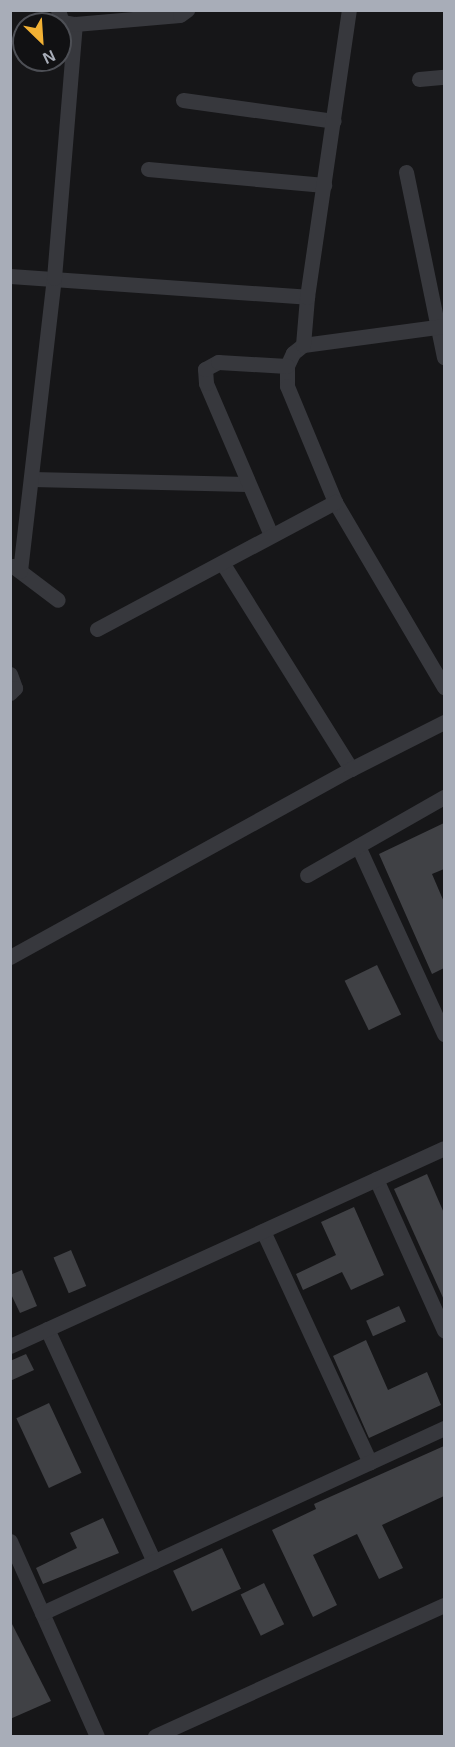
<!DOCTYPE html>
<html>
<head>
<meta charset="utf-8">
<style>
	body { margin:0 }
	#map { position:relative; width:455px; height:1747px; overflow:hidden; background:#161618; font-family:Arial,sans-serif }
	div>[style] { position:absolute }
	.building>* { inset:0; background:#404145; transform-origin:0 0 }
	.street>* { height:15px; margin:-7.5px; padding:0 7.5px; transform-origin:7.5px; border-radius:7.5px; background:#37383d }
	span { translate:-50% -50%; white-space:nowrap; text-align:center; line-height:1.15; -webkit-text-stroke:5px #111113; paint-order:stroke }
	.frame { position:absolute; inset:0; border:12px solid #a8adb8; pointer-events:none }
	.north { position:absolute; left:12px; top:12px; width:60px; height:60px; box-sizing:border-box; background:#111113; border:2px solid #4d4f55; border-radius:50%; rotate:155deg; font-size:16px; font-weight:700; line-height:24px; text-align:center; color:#a8adb8 }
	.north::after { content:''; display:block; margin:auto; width:21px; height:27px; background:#f2b134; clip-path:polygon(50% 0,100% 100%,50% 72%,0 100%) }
</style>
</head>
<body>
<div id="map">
	<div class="building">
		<div style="clip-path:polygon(444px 823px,444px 869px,432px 874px,444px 902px,444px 968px,432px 974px,379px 854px)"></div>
		<div style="left:377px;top:965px;width:55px;height:36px;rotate:64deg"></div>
		<div style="clip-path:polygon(427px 1174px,444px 1213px,444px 1300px,394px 1189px)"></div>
		<div style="clip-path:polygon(354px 1207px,384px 1275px,351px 1290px,342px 1272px,303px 1290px,296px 1274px,336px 1255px,321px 1222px)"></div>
		<div style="left:71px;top:1250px;width:39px;height:19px;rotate:67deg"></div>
		<div style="clip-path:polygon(22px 1270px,37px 1306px,20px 1313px,10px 1292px,10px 1275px)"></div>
		<div style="left:399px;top:1306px;width:17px;height:36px;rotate:66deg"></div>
		<div style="clip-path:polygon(366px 1340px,388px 1390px,427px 1372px,441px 1405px,369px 1438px,333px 1356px)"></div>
		<div style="clip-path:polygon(26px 1354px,34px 1370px,10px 1381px,10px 1361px)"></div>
		<div style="left:49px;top:1403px;width:77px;height:36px;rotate:65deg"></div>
		<div style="clip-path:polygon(444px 1446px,444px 1496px,382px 1525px,403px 1568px,379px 1579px,357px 1534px,313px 1555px,337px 1605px,313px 1617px,272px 1530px,316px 1509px,314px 1504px)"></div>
		<div style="clip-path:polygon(103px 1518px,119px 1553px,43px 1584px,36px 1568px,77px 1548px,70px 1533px)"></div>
		<div style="left:222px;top:1548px;width:45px;height:54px;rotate:65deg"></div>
		<div style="left:264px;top:1583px;width:46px;height:26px;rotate:64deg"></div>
		<div style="clip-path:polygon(10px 1620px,51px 1701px,10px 1719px)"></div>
	</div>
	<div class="street">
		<div style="left:58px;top:10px;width:13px;rotate:72deg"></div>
		<div style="left:62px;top:22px;width:13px;rotate:9deg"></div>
		<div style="left:419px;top:79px;width:25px;rotate:-5deg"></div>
		<div style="left:183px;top:100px;width:152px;rotate:7.9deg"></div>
		<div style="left:148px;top:169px;width:177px;rotate:5.2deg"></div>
		<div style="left:406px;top:172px;width:189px;rotate:78.4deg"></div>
		<div style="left:10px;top:276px;width:298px;rotate:4deg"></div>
		<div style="left:444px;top:326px;width:142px;rotate:172.3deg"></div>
		<div style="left:303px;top:345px;width:13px;rotate:141deg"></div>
		<div style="left:293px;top:353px;width:14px;rotate:115deg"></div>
		<div style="left:287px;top:366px;width:20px;rotate:90deg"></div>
		<div style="left:287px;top:386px;width:126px;rotate:67.5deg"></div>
		<div style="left:335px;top:502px;width:215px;rotate:59.5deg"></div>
		<div style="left:303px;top:345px;width:48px;rotate:-85.2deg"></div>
		<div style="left:307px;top:297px;width:290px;rotate:-81.7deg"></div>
		<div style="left:32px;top:479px;width:215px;rotate:1.3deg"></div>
		<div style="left:271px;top:535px;width:165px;rotate:-113.2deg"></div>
		<div style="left:206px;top:383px;width:14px;rotate:-94deg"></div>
		<div style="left:205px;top:369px;width:15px;rotate:-28deg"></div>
		<div style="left:218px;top:362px;width:69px;rotate:3.3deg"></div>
		<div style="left:223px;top:564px;width:242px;rotate:58deg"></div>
		<div style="left:13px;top:566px;width:56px;rotate:37.1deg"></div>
		<div style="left:20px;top:571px;width:295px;rotate:-83.4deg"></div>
		<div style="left:54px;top:278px;width:255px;rotate:-85.3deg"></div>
		<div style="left:75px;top:24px;width:105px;rotate:-4.9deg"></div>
		<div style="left:180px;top:15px;width:9px;rotate:-36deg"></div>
		<div style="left:97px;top:629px;width:270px;rotate:-28.1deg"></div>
		<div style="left:10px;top:674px;width:15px;rotate:70deg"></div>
		<div style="left:15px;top:688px;width:7px;rotate:135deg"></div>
		<div style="left:358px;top:846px;width:207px;rotate:65.4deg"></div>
		<div style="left:307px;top:875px;width:158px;rotate:-29.7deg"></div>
		<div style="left:10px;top:957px;width:389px;rotate:-28.9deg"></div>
		<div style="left:351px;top:769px;width:104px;rotate:-26.8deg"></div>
		<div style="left:376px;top:1179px;width:166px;rotate:65.8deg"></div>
		<div style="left:263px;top:1231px;width:255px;rotate:65.2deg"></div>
		<div style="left:47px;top:1329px;width:256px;rotate:65.3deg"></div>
		<div style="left:10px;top:1346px;width:477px;rotate:-24.5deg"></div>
		<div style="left:10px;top:1541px;width:214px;rotate:66deg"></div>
		<div style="left:42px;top:1613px;width:443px;rotate:-24.7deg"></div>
		<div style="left:155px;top:1736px;width:317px;rotate:-24.4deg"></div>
	</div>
	<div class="frame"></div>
	<div class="north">N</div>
</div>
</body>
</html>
